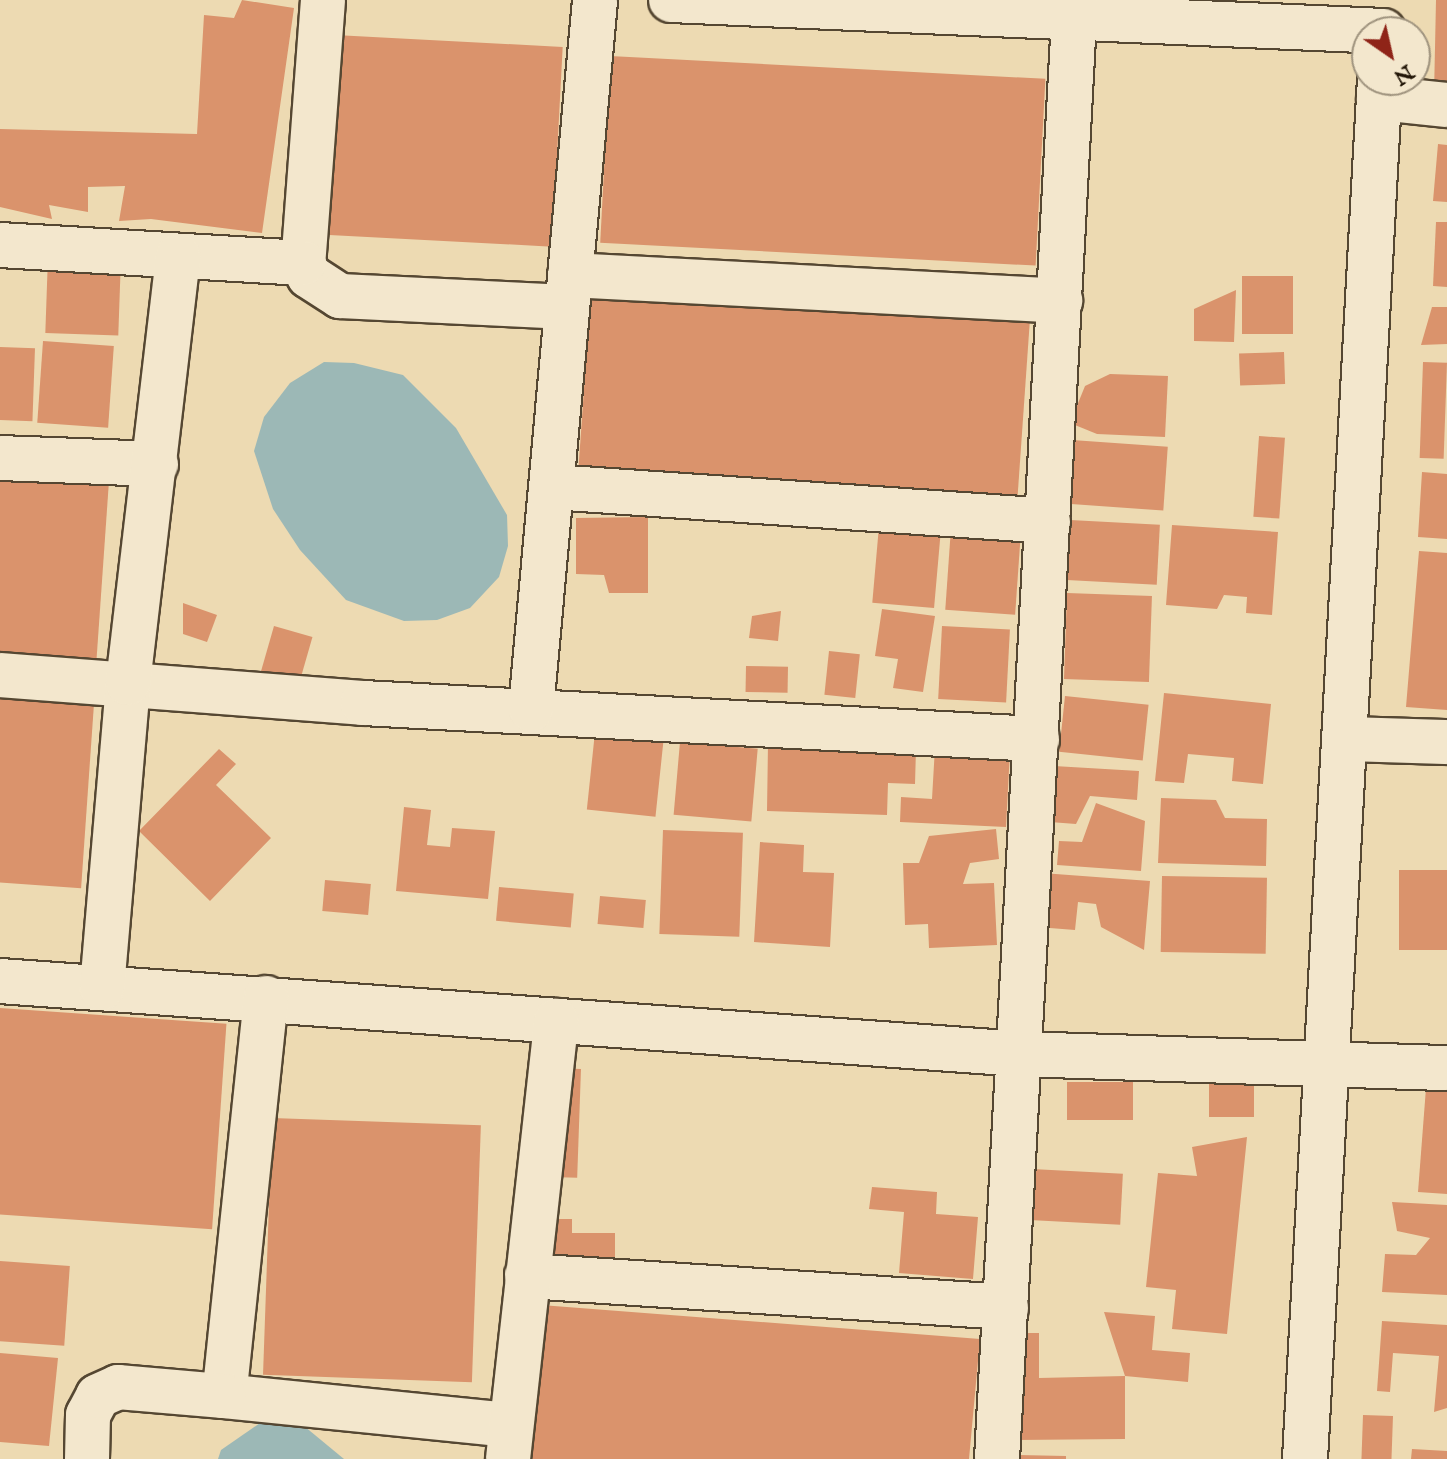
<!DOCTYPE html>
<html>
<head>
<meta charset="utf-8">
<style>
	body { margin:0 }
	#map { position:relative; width:1447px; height:1459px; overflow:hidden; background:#eddab2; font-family:"IM FELL English",serif }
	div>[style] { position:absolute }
	.water>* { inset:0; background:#9cb8b6 }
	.building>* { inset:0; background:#da936c; transform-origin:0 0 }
	.roads { filter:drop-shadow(2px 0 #554732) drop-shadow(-2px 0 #554732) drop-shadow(0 2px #554732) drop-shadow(0 -2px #554732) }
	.minor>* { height:44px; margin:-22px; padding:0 22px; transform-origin:22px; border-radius:22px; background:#f3e7cd }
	span { translate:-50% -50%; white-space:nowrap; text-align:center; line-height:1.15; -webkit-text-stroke:8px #f3e7cd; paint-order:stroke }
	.north { position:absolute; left:1351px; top:16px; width:80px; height:80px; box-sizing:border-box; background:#f3e7cd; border:2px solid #9f937e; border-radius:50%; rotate:146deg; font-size:22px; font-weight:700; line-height:32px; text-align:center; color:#221607 }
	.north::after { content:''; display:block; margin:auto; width:28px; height:36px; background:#8f2418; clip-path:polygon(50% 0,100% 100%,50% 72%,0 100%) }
</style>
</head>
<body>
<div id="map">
	<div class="water">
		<div style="clip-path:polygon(324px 362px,354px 363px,403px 375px,456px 428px,507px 515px,508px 546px,499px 577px,470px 608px,437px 620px,404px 621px,346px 600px,300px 550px,273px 509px,254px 451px,264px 417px,290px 383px)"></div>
		<div style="clip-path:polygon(263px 1421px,304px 1426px,344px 1459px,218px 1459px,221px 1450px)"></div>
	</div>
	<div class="building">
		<div style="clip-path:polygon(242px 0,294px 8px,262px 233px,151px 219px,119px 221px,125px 186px,88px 187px,88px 212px,49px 205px,52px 219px,0 207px,0 129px,197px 134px,204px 15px,234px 18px)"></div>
		<div style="clip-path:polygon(1436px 0,1447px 0,1447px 95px,1434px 95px)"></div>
		<div style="left:335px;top:35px;width:228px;height:200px;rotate:3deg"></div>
		<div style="left:610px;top:56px;width:436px;height:187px;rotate:3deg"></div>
		<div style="clip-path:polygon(1438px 144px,1447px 145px,1447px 202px,1433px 201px)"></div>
		<div style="clip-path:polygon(1436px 222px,1447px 222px,1447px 287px,1433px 286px)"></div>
		<div style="left:48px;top:256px;width:73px;height:77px;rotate:2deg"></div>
		<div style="left:1293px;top:276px;width:58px;height:51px;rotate:90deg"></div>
		<div style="left:591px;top:289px;width:440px;height:180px;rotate:4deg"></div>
		<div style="clip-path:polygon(1236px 290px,1234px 342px,1194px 341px,1194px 309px)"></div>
		<div style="clip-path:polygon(1432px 307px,1447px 307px,1447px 344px,1421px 345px)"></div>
		<div style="left:43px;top:341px;width:71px;height:82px;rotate:4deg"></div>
		<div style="left:0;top:347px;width:35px;height:73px;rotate:2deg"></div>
		<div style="left:1284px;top:352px;width:32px;height:45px;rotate:88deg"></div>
		<div style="left:1423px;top:362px;width:24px;height:96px;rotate:2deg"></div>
		<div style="clip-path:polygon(1110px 374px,1168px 376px,1165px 437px,1097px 434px,1070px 423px,1085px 386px)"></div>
		<div style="left:1259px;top:436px;width:26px;height:81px;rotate:4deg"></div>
		<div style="left:1072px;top:440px;width:96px;height:64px;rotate:4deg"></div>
		<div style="clip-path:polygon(1422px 472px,1447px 474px,1447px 539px,1418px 537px)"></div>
		<div style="left:0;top:477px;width:109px;height:188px;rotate:4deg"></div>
		<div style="clip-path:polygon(648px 517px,648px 593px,609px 593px,604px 575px,576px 574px,576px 518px)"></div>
		<div style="left:1070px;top:520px;width:90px;height:60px;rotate:3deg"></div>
		<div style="clip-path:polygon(1172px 525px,1278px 532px,1272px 615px,1246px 613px,1247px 597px,1224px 595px,1217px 609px,1166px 605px)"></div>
		<div style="left:879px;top:526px;width:62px;height:77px;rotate:5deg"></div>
		<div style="left:951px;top:528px;width:70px;height:82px;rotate:4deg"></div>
		<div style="clip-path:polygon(1419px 551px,1447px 553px,1447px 710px,1406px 707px)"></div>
		<div style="left:1067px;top:593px;width:85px;height:86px;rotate:2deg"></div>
		<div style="clip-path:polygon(183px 603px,217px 615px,207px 642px,183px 634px)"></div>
		<div style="clip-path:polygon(882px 609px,935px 616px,923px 692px,893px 688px,898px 659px,875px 656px)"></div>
		<div style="clip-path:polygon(781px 611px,778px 641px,749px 638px,752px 616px)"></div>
		<div style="left:274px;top:626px;width:40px;height:52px;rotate:16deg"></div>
		<div style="left:942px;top:626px;width:68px;height:73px;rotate:3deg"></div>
		<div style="left:829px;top:651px;width:31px;height:44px;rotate:6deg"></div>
		<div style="left:746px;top:666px;width:42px;height:26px;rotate:1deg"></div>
		<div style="left:0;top:686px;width:95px;height:196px;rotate:4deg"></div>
		<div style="clip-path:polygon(1164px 693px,1271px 704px,1263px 784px,1232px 781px,1234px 758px,1188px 754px,1184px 783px,1155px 781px)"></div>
		<div style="left:1065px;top:696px;width:84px;height:56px;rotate:6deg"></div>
		<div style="left:595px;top:732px;width:69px;height:78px;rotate:6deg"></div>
		<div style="left:680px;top:742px;width:78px;height:73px;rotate:5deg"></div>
		<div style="clip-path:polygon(768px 744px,916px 749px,915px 784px,888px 783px,887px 815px,767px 811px)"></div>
		<div style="clip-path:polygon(935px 747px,1010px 751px,1006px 827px,900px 822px,901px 797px,932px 799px)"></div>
		<div style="clip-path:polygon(219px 749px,236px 764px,216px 785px,271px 838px,210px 901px,139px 831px)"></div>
		<div style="clip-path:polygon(1054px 766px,1139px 771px,1137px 800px,1090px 796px,1076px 824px,1050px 822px)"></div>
		<div style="clip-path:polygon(1161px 798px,1216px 800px,1225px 818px,1267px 819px,1266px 866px,1158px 863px)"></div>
		<div style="clip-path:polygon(1096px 803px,1145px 821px,1141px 871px,1057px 865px,1059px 841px,1082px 842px)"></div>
		<div style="clip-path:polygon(404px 807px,431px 810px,427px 845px,450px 847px,452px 828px,495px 831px,488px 899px,396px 891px)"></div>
		<div style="clip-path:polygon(996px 829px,999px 859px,970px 863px,963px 884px,994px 883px,997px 945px,929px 948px,928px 924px,905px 925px,903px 863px,919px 863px,929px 836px)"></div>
		<div style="left:663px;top:830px;width:80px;height:104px;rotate:2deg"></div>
		<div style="clip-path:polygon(760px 842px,804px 845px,803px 872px,834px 873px,830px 947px,754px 942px)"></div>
		<div style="left:1447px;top:870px;width:80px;height:48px;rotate:90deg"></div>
		<div style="clip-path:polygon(1042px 873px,1150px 881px,1144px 950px,1101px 927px,1096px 904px,1078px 902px,1075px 930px,1037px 927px)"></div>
		<div style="left:1162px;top:876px;width:105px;height:76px;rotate:1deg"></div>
		<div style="left:325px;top:880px;width:46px;height:31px;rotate:5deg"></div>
		<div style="left:499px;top:887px;width:75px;height:34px;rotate:5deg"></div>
		<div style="left:600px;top:896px;width:46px;height:28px;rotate:5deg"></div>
		<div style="left:0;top:1008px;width:227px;height:206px;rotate:4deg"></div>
		<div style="left:555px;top:1068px;width:26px;height:109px;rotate:2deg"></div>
		<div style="left:1067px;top:1082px;width:66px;height:38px"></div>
		<div style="left:1209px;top:1084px;width:45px;height:33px"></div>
		<div style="clip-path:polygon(1426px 1088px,1447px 1090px,1447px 1194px,1418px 1192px)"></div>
		<div style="left:272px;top:1118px;width:209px;height:257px;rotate:2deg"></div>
		<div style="clip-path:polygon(1247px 1137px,1227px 1334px,1172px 1329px,1176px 1290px,1146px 1287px,1158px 1173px,1197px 1176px,1192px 1147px)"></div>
		<div style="left:1032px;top:1169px;width:91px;height:51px;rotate:3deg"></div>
		<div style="clip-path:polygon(872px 1187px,937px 1192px,936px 1214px,978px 1217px,973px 1279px,899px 1273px,904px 1212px,869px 1209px)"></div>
		<div style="clip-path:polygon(1392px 1202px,1447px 1205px,1447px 1295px,1382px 1292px,1385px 1254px,1416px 1255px,1430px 1238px,1397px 1231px)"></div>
		<div style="clip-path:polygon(539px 1219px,572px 1219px,572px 1233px,615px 1233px,615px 1263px,539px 1263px)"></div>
		<div style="left:0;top:1261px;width:70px;height:80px;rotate:4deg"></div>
		<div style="clip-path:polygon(528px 1304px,980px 1339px,969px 1459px,515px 1459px)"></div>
		<div style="clip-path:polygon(1104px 1312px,1155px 1316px,1152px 1350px,1190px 1353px,1188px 1382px,1125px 1376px)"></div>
		<div style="clip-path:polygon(1382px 1321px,1447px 1325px,1447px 1408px,1434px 1412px,1439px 1356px,1393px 1353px,1390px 1392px,1377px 1391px)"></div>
		<div style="clip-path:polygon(1014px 1333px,1039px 1333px,1039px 1378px,1125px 1376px,1125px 1439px,1015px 1440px)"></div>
		<div style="clip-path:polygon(0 1353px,58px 1358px,49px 1446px,0 1442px)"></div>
		<div style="left:1363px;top:1415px;width:30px;height:44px;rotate:2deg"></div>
		<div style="clip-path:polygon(1412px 1449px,1447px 1451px,1447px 1459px,1411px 1459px)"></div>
		<div style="clip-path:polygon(1018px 1455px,1066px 1456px,1066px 1459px,1018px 1459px)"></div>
	</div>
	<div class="roads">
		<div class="minor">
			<div style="left:323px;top:0;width:264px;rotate:94.3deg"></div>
			<div style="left:303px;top:263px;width:14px;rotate:65deg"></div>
			<div style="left:309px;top:276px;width:37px;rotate:33deg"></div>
			<div style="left:340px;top:296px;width:227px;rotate:2.8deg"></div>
			<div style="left:671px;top:0;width:713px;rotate:2.49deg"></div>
			<div style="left:1379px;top:98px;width:68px;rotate:5.9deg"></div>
			<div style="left:0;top:245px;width:304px;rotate:3.4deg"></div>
			<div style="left:570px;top:275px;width:491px;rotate:3deg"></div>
			<div style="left:0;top:458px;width:156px;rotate:2.2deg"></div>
			<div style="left:552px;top:487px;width:497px;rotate:3.9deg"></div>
			<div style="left:0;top:675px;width:364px;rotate:4.4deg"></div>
			<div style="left:363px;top:703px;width:675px;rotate:3.06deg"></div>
			<div style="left:531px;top:709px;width:712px;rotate:-84.84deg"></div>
			<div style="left:1346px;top:739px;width:101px;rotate:1.7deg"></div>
			<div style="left:0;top:981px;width:1023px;rotate:4.09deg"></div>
			<div style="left:1020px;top:1054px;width:427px;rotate:1.9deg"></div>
			<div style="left:102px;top:988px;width:306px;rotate:-85.1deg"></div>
			<div style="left:128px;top:683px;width:430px;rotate:-83.3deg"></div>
			<div style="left:266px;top:998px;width:400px;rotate:96deg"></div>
			<div style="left:224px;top:1396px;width:288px;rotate:5.8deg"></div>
			<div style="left:527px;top:1276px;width:480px;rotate:3.7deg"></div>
			<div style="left:87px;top:1459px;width:44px;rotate:-88.7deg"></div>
			<div style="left:88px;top:1415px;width:21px;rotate:-62deg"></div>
			<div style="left:98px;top:1396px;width:22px;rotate:-24deg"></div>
			<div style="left:118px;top:1387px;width:106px;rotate:4.9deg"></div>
			<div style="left:508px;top:1459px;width:441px;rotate:-83.7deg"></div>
			<div style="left:997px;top:1459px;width:1461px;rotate:-86.94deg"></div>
			<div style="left:1305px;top:1459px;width:1381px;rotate:-86.89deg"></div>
		</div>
	</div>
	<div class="north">N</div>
</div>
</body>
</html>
